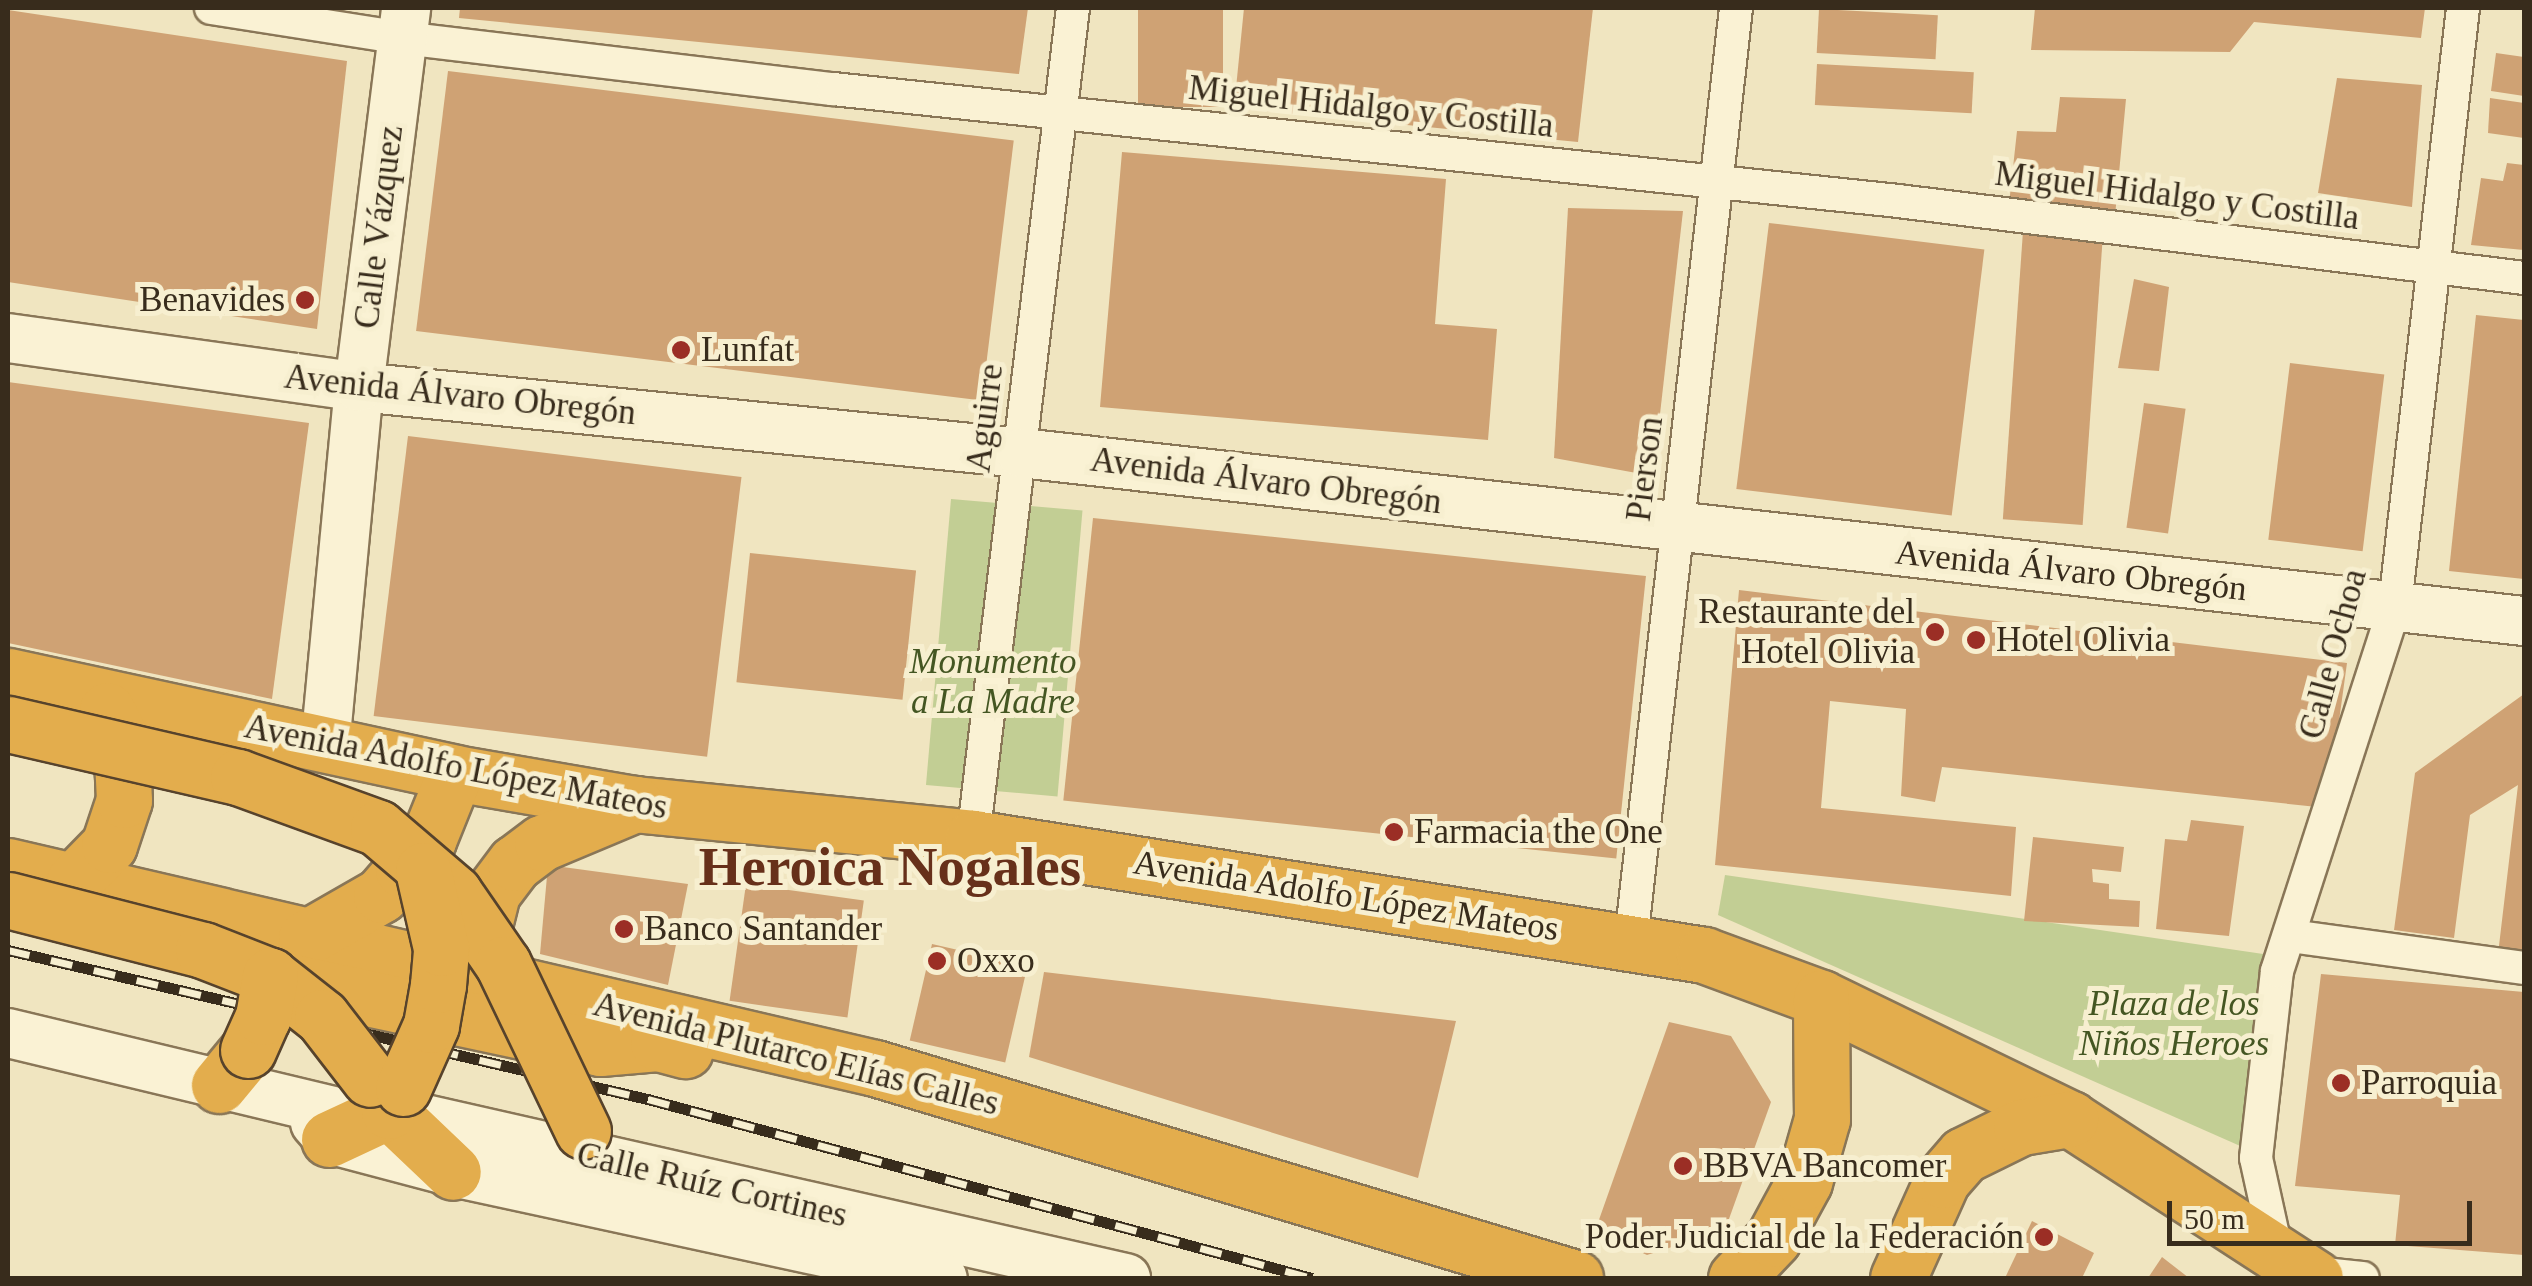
<!DOCTYPE html>
<html>
<head>
<meta charset="utf-8">
<style>
	body { margin:0 }
	#map { position:relative; width:2532px; height:1286px; overflow:hidden; background:#f0e5c0; font-family:"Times New Roman",serif }
	div>[style] { position:absolute }
	.green>* { inset:0; background:#c2ce94; transform-origin:0 0 }
	.building>* { inset:0; background:#cfa274; transform-origin:0 0 }
	.roads { filter:drop-shadow(2px 0 #897657) drop-shadow(-2px 0 #897657) drop-shadow(0 2px #897657) drop-shadow(0 -2px #897657) }
	.street>* { height:32px; margin:-16px; padding:0 16px; transform-origin:16px; border-radius:16px; background:#faf2d4 }
	.secondary>* { height:48px; margin:-24px; padding:0 24px; transform-origin:24px; border-radius:24px; background:#faf2d4 }
	.highway>* { height:55px; margin:-27.5px; padding:0 27.5px; transform-origin:27.5px; border-radius:27.5px; background:#e3ad4d }
	.rail>* { height:11px; margin-top:-5.5px; transform-origin:0; background:repeating-linear-gradient(90deg,#f7efd0 0 22px,#382c1c 0 44px); box-sizing:border-box; border-block:2px solid #382c1c }
	.bridges { filter:drop-shadow(2px 0 #57432c) drop-shadow(-2px 0 #57432c) drop-shadow(0 2px #57432c) drop-shadow(0 -2px #57432c) }
	.highway-bridge>* { height:55px; margin:-27.5px; padding:0 27.5px; transform-origin:27.5px; border-radius:27.5px; background:#e3ad4d }
	.dots>* { width:28px; height:28px; translate:-50% -50%; box-sizing:border-box; border:5px solid #f7efd0; border-radius:50% }
	span { translate:-50% -50%; white-space:nowrap; text-align:center; line-height:1.15; -webkit-text-stroke:10px #f7efd0; paint-order:stroke }
	.street-label { font-size:35px; color:#382c1c }
	.poi-label { font-size:35px; color:#382c1c }
	.right { translate:-100% -50%; text-align:right }
	.left { translate:0 -50%; text-align:left }
	.park-label { font-size:35px; color:#445622; font-style:italic }
	.town-label { font-size:55px; color:#67301a; font-weight:700 }
	.frame { position:absolute; inset:0; border:10px solid #382c1c; pointer-events:none }
	.scale { position:absolute; left:2167px; top:1201px; width:305px; height:45px; box-sizing:border-box; border:5px solid #382c1c; border-top:0; padding-left:12px; font-size:30px; line-height:35px; white-space:nowrap; color:#382c1c; -webkit-text-stroke:8px #f7efd0; paint-order:stroke }
</style>
</head>
<body>
<div id="map">
	<div class="green">
		<div style="left:951px;top:499px;width:132px;height:287px;rotate:5deg"></div>
		<div style="clip-path:polygon(1725px 875px,2270px 955px,2247px 1149px,1718px 915px)"></div>
	</div>
	<div class="building">
		<div style="clip-path:polygon(460px 8px,1028px 8px,1019px 74px,459px 18px)"></div>
		<div style="left:1138px;top:8px;width:85px;height:99px"></div>
		<div style="clip-path:polygon(1244px 8px,1593px 8px,1578px 142px,1234px 108px)"></div>
		<div style="clip-path:polygon(2035px 8px,2425px 8px,2421px 38px,2254px 22px,2230px 52px,2031px 50px)"></div>
		<div style="left:1819px;top:9px;width:119px;height:44px;rotate:3deg"></div>
		<div style="clip-path:polygon(8px 10px,347px 61px,317px 329px,8px 282px)"></div>
		<div style="clip-path:polygon(2496px 53px,2524px 57px,2524px 96px,2491px 91px)"></div>
		<div style="left:1817px;top:64px;width:157px;height:41px;rotate:3deg"></div>
		<div style="left:448px;top:71px;width:570px;height:262px;rotate:7deg"></div>
		<div style="clip-path:polygon(2337px 78px,2422px 85px,2412px 207px,2318px 193px)"></div>
		<div style="clip-path:polygon(2060px 97px,2126px 99px,2115px 216px,2009px 204px,2017px 131px,2056px 132px)"></div>
		<div style="clip-path:polygon(2490px 98px,2524px 103px,2524px 138px,2488px 133px)"></div>
		<div style="clip-path:polygon(1122px 152px,1446px 179px,1435px 324px,1497px 329px,1488px 440px,1100px 407px)"></div>
		<div style="clip-path:polygon(2507px 163px,2524px 165px,2524px 250px,2471px 245px,2481px 178px,2503px 181px)"></div>
		<div style="clip-path:polygon(1568px 208px,1683px 211px,1653px 476px,1554px 458px)"></div>
		<div style="left:1769px;top:223px;width:217px;height:268px;rotate:7deg"></div>
		<div style="left:2023px;top:231px;width:80px;height:289px;rotate:4deg"></div>
		<div style="clip-path:polygon(2134px 279px,2169px 287px,2159px 371px,2118px 368px)"></div>
		<div style="clip-path:polygon(2476px 315px,2524px 320px,2524px 579px,2449px 571px)"></div>
		<div style="left:2290px;top:363px;width:95px;height:178px;rotate:7deg"></div>
		<div style="clip-path:polygon(8px 382px,309px 423px,272px 699px,8px 643px)"></div>
		<div style="left:2144px;top:403px;width:42px;height:126px;rotate:8deg"></div>
		<div style="left:408px;top:436px;width:336px;height:282px;rotate:7deg"></div>
		<div style="left:1093px;top:518px;width:556px;height:284px;rotate:6deg"></div>
		<div style="left:750px;top:553px;width:167px;height:130px;rotate:6deg"></div>
		<div style="clip-path:polygon(1739px 590px,2347px 663px,2327px 808px,1942px 767px,1935px 802px,1901px 796px,1906px 709px,1830px 701px,1821px 808px,2016px 827px,2011px 896px,1715px 865px)"></div>
		<div style="clip-path:polygon(2524px 694px,2524px 974px,2496px 971px,2518px 785px,2470px 815px,2454px 938px,2394px 930px,2415px 773px)"></div>
		<div style="clip-path:polygon(2191px 820px,2244px 826px,2229px 936px,2156px 929px,2165px 839px,2187px 841px)"></div>
		<div style="clip-path:polygon(2033px 837px,2124px 847px,2121px 872px,2092px 869px,2093px 882px,2109px 884px,2109px 899px,2140px 901px,2139px 927px,2024px 921px)"></div>
		<div style="clip-path:polygon(548px 865px,688px 884px,668px 985px,540px 954px)"></div>
		<div style="left:746px;top:884px;width:119px;height:118px;rotate:8deg"></div>
		<div style="left:932px;top:944px;width:98px;height:99px;rotate:13deg"></div>
		<div style="clip-path:polygon(1044px 972px,1456px 1021px,1418px 1178px,1029px 1057px)"></div>
		<div style="clip-path:polygon(2321px 974px,2524px 992px,2524px 1255px,2395px 1245px,2400px 1195px,2295px 1186px)"></div>
		<div style="clip-path:polygon(1669px 1022px,1731px 1036px,1771px 1102px,1725px 1230px,1647px 1255px,1595px 1231px)"></div>
		<div style="clip-path:polygon(2032px 1221px,2094px 1253px,2082px 1278px,2005px 1278px)"></div>
		<div style="clip-path:polygon(2162px 1257px,2189px 1278px,2148px 1278px)"></div>
	</div>
	<div class="roads">
		<div class="street">
			<div style="left:211px;top:8px;width:194px;rotate:8.9deg"></div>
			<div style="left:403px;top:38px;width:433px;rotate:6.8deg"></div>
			<div style="left:833px;top:89px;width:1071px;rotate:6deg"></div>
			<div style="left:1898px;top:201px;width:631px;rotate:7.01deg"></div>
			<div style="left:973px;top:838px;width:836px;rotate:-83.13deg"></div>
			<div style="left:2291px;top:936px;width:235px;rotate:7.8deg"></div>
			<div style="left:1631px;top:940px;width:938px;rotate:-83.57deg"></div>
			<div style="left:2276px;top:1249px;width:93px;rotate:-102.4deg"></div>
			<div style="left:2256px;top:1158px;width:188px;rotate:-83.6deg"></div>
			<div style="left:2277px;top:971px;width:385px;rotate:-72.1deg"></div>
			<div style="left:2395px;top:605px;width:601px;rotate:-83.5deg"></div>
			<div style="left:2306px;top:1272px;width:57px;rotate:6deg"></div>
		</div>
		<div class="secondary">
			<div style="left:8px;top:338px;width:354px;rotate:7.9deg"></div>
			<div style="left:359px;top:387px;width:665px;rotate:5.69deg"></div>
			<div style="left:1021px;top:453px;width:1512px;rotate:6.38deg"></div>
			<div style="left:325px;top:746px;width:361px;rotate:-84.6deg"></div>
			<div style="left:359px;top:387px;width:382px;rotate:-82.9deg"></div>
			<div style="left:8px;top:1033px;width:337px;rotate:13.5deg"></div>
			<div style="left:336px;top:1112px;width:84px;rotate:4.1deg"></div>
			<div style="left:420px;top:1118px;width:724px;rotate:12.77deg"></div>
			<div style="left:315px;top:1123px;width:21px;rotate:49deg"></div>
			<div style="left:329px;top:1139px;width:128px;rotate:14.9deg"></div>
			<div style="left:453px;top:1172px;width:501px;rotate:12.21deg"></div>
		</div>
		<div class="highway">
			<div style="left:8px;top:676px;width:457px;rotate:12.2deg"></div>
			<div style="left:455px;top:773px;width:183px;rotate:9.8deg"></div>
			<div style="left:635px;top:804px;width:340px;rotate:5.7deg"></div>
			<div style="left:973px;top:838px;width:740px;rotate:9.09deg"></div>
			<div style="left:1704px;top:955px;width:125px;rotate:20.2deg"></div>
			<div style="left:1821px;top:998px;width:277px;rotate:25.9deg"></div>
			<div style="left:2070px;top:1119px;width:292px;rotate:33deg"></div>
			<div style="left:8px;top:866px;width:890px;rotate:13.12deg"></div>
			<div style="left:875px;top:1068px;width:731px;rotate:16.7deg"></div>
			<div style="left:74px;top:881px;width:50px;rotate:-45.8deg"></div>
			<div style="left:109px;top:845px;width:47px;rotate:-71.6deg"></div>
			<div style="left:124px;top:800px;width:61px;rotate:-92.8deg"></div>
			<div style="left:121px;top:739px;width:32px;rotate:-116deg"></div>
			<div style="left:306px;top:938px;width:86px;rotate:-29.8deg"></div>
			<div style="left:381px;top:895px;width:33px;rotate:-49deg"></div>
			<div style="left:403px;top:870px;width:39px;rotate:-50deg"></div>
			<div style="left:428px;top:840px;width:72px;rotate:-68.1deg"></div>
			<div style="left:473px;top:970px;width:79px;rotate:-76.1deg"></div>
			<div style="left:492px;top:893px;width:38px;rotate:-53deg"></div>
			<div style="left:515px;top:863px;width:34px;rotate:-37deg"></div>
			<div style="left:542px;top:843px;width:101px;rotate:-22.8deg"></div>
			<div style="left:260px;top:975px;width:348px;rotate:12.1deg"></div>
			<div style="left:600px;top:1048px;width:58px;rotate:-4.9deg"></div>
			<div style="left:658px;top:1043px;width:28px;rotate:15deg"></div>
			<div style="left:370px;top:1079px;width:37px;rotate:59deg"></div>
			<div style="left:389px;top:1111px;width:88px;rotate:43.6deg"></div>
			<div style="left:219px;top:1085px;width:45px;rotate:-50.4deg"></div>
			<div style="left:329px;top:1139px;width:66px;rotate:-25deg"></div>
			<div style="left:389px;top:1111px;width:27px;rotate:-59deg"></div>
			<div style="left:1736px;top:1278px;width:54px;rotate:-46.5deg"></div>
			<div style="left:1773px;top:1239px;width:65px;rotate:-61.5deg"></div>
			<div style="left:1804px;top:1182px;width:66px;rotate:-74.1deg"></div>
			<div style="left:1822px;top:1119px;width:121px;rotate:-90.5deg"></div>
			<div style="left:1898px;top:1278px;width:107px;rotate:-65.8deg"></div>
			<div style="left:1942px;top:1180px;width:33px;rotate:-49deg"></div>
			<div style="left:1964px;top:1155px;width:64px;rotate:-26.2deg"></div>
			<div style="left:2021px;top:1127px;width:50px;rotate:-9.3deg"></div>
		</div>
	</div>
	<div class="rail">
		<div style="left:8px;top:950px;width:657px;rotate:13.11deg"></div>
		<div style="left:648px;top:1099px;width:688px;rotate:15.09deg"></div>
	</div>
	<div class="bridges">
		<div class="highway-bridge">
			<div style="left:8px;top:724px;width:236px;rotate:13deg"></div>
			<div style="left:238px;top:777px;width:149px;rotate:20deg"></div>
			<div style="left:378px;top:828px;width:100px;rotate:40.5deg"></div>
			<div style="left:454px;top:893px;width:86px;rotate:55.4deg"></div>
			<div style="left:503px;top:964px;width:185px;rotate:64.4deg"></div>
			<div style="left:8px;top:900px;width:201px;rotate:14.4deg"></div>
			<div style="left:203px;top:950px;width:72px;rotate:21.2deg"></div>
			<div style="left:270px;top:976px;width:66px;rotate:38.3deg"></div>
			<div style="left:322px;top:1017px;width:78px;rotate:52.3deg"></div>
			<div style="left:248px;top:1050px;width:36px;rotate:-66deg"></div>
			<div style="left:263px;top:1017px;width:42px;rotate:-80.3deg"></div>
			<div style="left:403px;top:1088px;width:69px;rotate:-66deg"></div>
			<div style="left:431px;top:1025px;width:41px;rotate:-80.1deg"></div>
			<div style="left:438px;top:985px;width:37px;rotate:-85deg"></div>
			<div style="left:441px;top:948px;width:80px;rotate:-103deg"></div>
		</div>
	</div>
	<div class="dots">
		<div style="left:305px;top:300px;background:#9b2e25"></div>
		<div style="left:681px;top:350px;background:#9b2e25"></div>
		<div style="left:1935px;top:632px;background:#9b2e25"></div>
		<div style="left:1976px;top:640px;background:#9b2e25"></div>
		<div style="left:1394px;top:832px;background:#9b2e25"></div>
		<div style="left:624px;top:929px;background:#9b2e25"></div>
		<div style="left:937px;top:961px;background:#9b2e25"></div>
		<div style="left:2341px;top:1083px;background:#9b2e25"></div>
		<div style="left:1683px;top:1166px;background:#9b2e25"></div>
		<div style="left:2044px;top:1237px;background:#9b2e25"></div>
	</div>
	<div class="street-label">
		<span style="left:1371px;top:107px;rotate:6deg">Miguel Hidalgo y Costilla</span>
		<span style="left:2177px;top:196px;rotate:7deg">Miguel Hidalgo y Costilla</span>
		<span style="left:379px;top:227px;rotate:-83deg">Calle Vázquez</span>
		<span style="left:460px;top:395px;rotate:6deg">Avenida Álvaro Obregón</span>
		<span style="left:985px;top:418px;rotate:-83deg">Aguirre</span>
		<span style="left:1645px;top:469px;rotate:-83deg">Pierson</span>
		<span style="left:1266px;top:481px;rotate:7deg">Avenida Álvaro Obregón</span>
		<span style="left:2071px;top:571px;rotate:6deg">Avenida Álvaro Obregón</span>
		<span style="left:2333px;top:654px;rotate:-75deg">Calle Ochoa</span>
		<span style="left:456px;top:767px;rotate:11deg">Avenida Adolfo López Mateos</span>
		<span style="left:1346px;top:896px;rotate:9deg">Avenida Adolfo López Mateos</span>
		<span style="left:796px;top:1054px;rotate:14deg">Avenida Plutarco Elías Calles</span>
		<span style="left:712px;top:1185px;rotate:13deg">Calle Ruíz Cortines</span>
	</div>
	<div class="poi-label">
		<span class="right" style="left:285px;top:300px">Benavides</span>
		<span class="left" style="left:701px;top:350px">Lunfat</span>
		<span class="right" style="left:1915px;top:632px">Restaurante del<br>Hotel Olivia</span>
		<span class="left" style="left:1996px;top:640px">Hotel Olivia</span>
		<span class="left" style="left:1414px;top:832px">Farmacia the One</span>
		<span class="left" style="left:644px;top:929px">Banco Santander</span>
		<span class="left" style="left:957px;top:961px">Oxxo</span>
		<span class="left" style="left:2361px;top:1083px">Parroquia</span>
		<span class="left" style="left:1703px;top:1166px">BBVA Bancomer</span>
		<span class="right" style="left:2024px;top:1237px">Poder Judicial de la Federación</span>
	</div>
	<div class="park-label">
		<span style="left:993px;top:682px">Monumento<br>a La Madre</span>
		<span style="left:2174px;top:1024px">Plaza de los<br>Niños Heroes</span>
	</div>
	<div class="town-label">
		<span style="left:890px;top:867px">Heroica Nogales</span>
	</div>
	<div class="frame"></div>
	<div class="scale">50 m</div>
</div>
</body>
</html>
